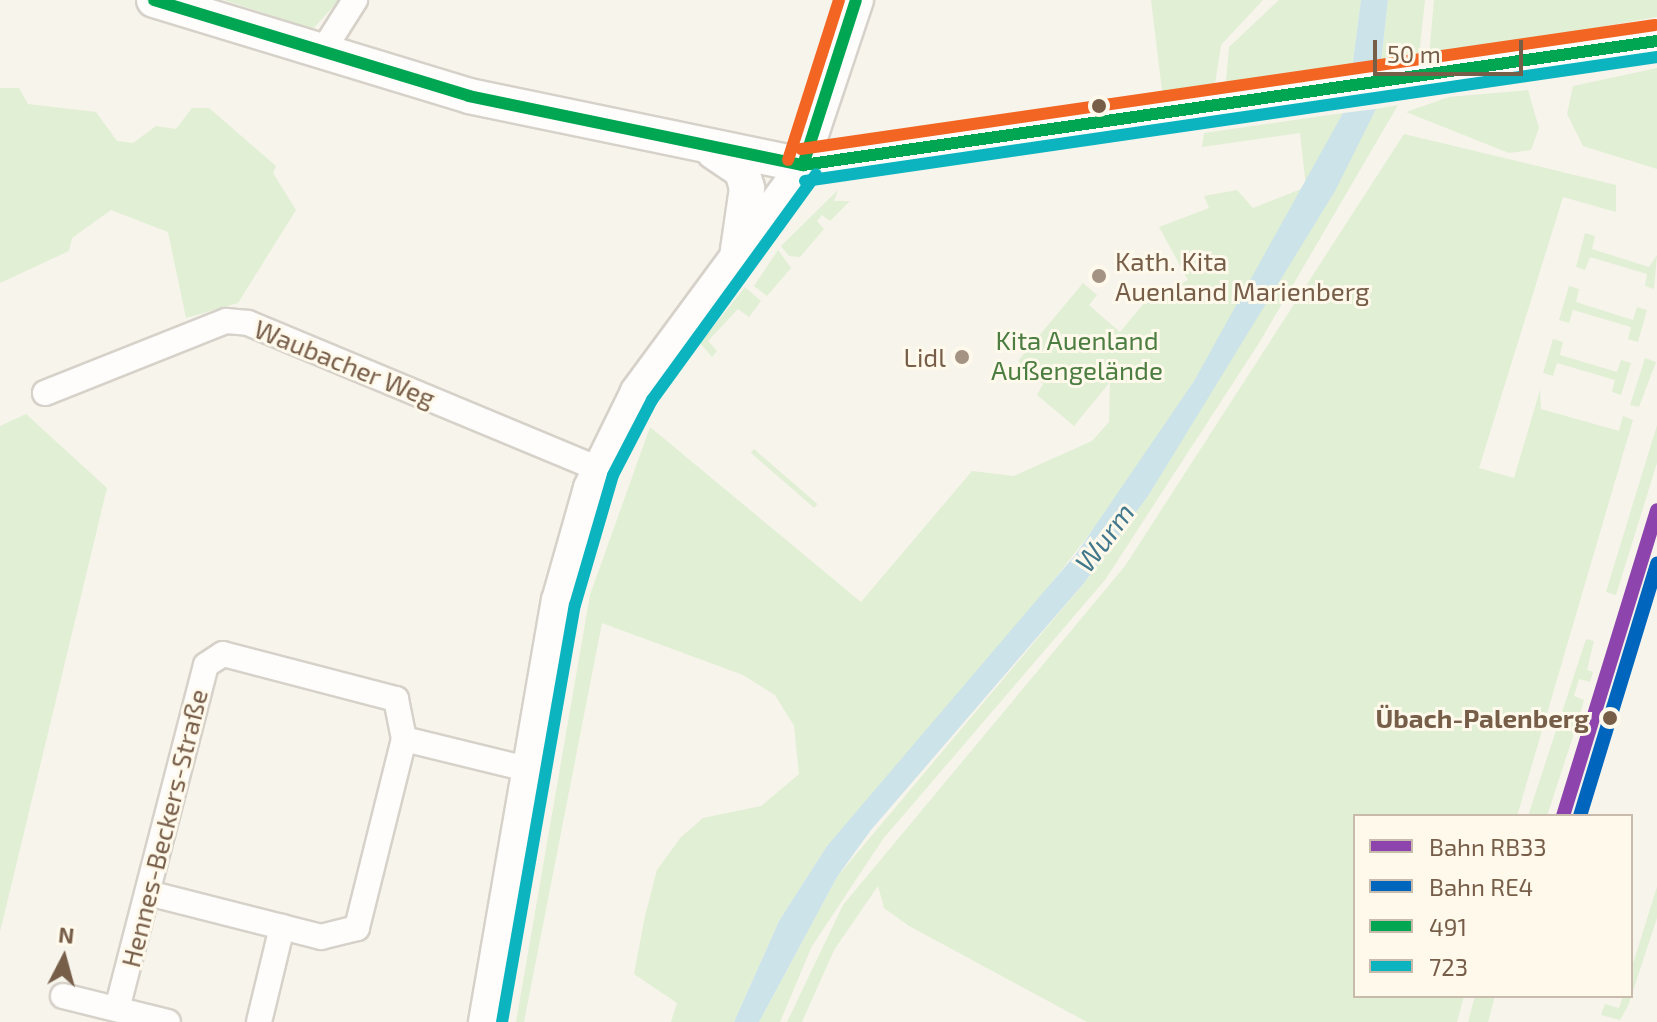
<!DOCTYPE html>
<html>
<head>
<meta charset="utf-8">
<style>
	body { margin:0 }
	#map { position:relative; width:1657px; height:1022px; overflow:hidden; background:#f7f4eb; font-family:"Exo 2",sans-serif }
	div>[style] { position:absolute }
	.green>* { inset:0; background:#e1efd5; transform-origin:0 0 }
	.water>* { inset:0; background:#cce3e9 }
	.roads { filter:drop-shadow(2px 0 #d6d1c9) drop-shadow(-2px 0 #d6d1c9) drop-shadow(0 2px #d6d1c9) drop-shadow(0 -2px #d6d1c9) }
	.street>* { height:24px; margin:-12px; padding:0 12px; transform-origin:12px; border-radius:12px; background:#fefdfc }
	.secondary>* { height:34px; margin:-17px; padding:0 17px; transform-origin:17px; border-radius:17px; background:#fefdfc }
	.bus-1>* { height:12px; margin:-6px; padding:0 6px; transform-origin:6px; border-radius:6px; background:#00a651 }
	.bus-2>* { height:12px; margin:-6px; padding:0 6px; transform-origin:6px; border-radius:6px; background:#0cb4c0 }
	.bus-3>* { height:12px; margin:-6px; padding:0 6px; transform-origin:6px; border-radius:6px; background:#f26522 }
	.rail-1>* { height:14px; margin:-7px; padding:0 7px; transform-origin:7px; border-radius:7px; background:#8e44ad }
	.rail-2>* { height:14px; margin:-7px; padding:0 7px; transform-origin:7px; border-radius:7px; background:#0065bd }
	.dots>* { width:22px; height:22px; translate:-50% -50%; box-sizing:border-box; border:4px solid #fff9ec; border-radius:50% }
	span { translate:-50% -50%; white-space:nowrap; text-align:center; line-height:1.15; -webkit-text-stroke:6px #fff9ec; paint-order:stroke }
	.poi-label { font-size:26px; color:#775e49 }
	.left { translate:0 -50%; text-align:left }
	.right { translate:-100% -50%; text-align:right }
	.park-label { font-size:26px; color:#4c7d41 }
	.street-label { font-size:26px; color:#775e49 }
	.stop-label { font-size:26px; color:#775e49; font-weight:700 }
	.water-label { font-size:28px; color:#41788b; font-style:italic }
	.legend { position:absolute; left:1353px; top:814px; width:280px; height:184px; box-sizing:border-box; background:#fff9ec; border:2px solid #c9bbab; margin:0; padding:10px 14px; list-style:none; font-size:24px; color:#775e49 }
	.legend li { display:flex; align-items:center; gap:16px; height:40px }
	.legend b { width:40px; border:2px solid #c9bbab }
	.north { position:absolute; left:24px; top:918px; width:80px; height:80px; -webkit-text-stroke:6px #fff9ec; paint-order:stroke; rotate:6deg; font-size:22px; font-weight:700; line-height:32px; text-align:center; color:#775e49 }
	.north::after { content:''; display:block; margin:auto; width:28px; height:36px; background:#775e49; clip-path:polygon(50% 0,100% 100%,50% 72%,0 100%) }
	.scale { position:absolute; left:1373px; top:40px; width:150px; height:36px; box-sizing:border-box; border:4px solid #775e49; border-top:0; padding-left:10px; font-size:24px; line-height:28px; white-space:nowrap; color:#775e49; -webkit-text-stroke:6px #fff9ec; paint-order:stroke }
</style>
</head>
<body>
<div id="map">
	<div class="green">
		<div style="clip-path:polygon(224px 0,339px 0,313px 29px)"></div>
		<div style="clip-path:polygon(1151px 0,1263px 0,1221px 45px,1214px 91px,1163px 98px)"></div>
		<div style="clip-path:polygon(1279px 0,1361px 0,1352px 69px,1225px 92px,1229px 47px)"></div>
		<div style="clip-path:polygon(1388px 0,1425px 0,1419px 56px,1381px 62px)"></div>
		<div style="clip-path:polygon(1434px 0,1657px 0,1657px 17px,1429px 57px)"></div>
		<div style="clip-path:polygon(1657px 68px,1657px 169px,1583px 146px,1567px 114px,1573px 86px)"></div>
		<div style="clip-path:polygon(0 88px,19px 88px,28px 104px,96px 112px,117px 141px,133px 143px,156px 126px,176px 129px,192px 108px,209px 108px,276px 166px,273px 173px,296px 210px,238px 303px,186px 318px,168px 232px,111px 210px,72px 238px,69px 251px,0 283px)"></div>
		<div style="clip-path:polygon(1528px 90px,1539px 128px,1531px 150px,1509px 153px,1406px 112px,1449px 97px)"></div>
		<div style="clip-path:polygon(1398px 105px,1259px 343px,1105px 580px,883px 839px,812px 946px,780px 1022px,759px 1022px,837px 877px,1084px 583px,1148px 496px,1376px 109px)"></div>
		<div style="clip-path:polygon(1343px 113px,1307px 187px,1194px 381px,1114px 502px,1013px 633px,827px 846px,779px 921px,734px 1022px,671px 1022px,677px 1003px,634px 974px,645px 916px,657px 870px,681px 837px,703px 818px,761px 806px,799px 774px,794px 726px,775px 695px,743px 675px,602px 623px,524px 1022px,516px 1022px,590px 595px,650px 427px,861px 602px,972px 471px,1014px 476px,1092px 441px,1109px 422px,1110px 382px,1074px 426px,1037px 395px,1043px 384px,1018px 361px,1083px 283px,1097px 295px,1089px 305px,1120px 332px,1145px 302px,1188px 280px,1159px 227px,1209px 208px,1204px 196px,1237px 190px,1253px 208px,1306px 187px,1300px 133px,1202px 147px,1204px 133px)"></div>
		<div style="clip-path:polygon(1404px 134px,1616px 185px,1616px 212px,1563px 197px,1479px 468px,1514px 478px,1540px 390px,1541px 409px,1619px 431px,1623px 416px,1633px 420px,1517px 816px,1355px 816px,1355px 996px,1464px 996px,1457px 1022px,1087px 1022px,909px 926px,884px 908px,878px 886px,834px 950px,802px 1022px,787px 1022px,843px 905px,1125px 566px)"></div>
		<div style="clip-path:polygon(838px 190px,834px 201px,850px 201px,830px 221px,822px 215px,817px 221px,824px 229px,800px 257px,789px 256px,781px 246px)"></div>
		<div style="clip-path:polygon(1585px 233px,1595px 236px,1592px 249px,1649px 267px,1657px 255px,1654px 289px,1645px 286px,1647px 274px,1590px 257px,1585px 270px,1576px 267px)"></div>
		<div style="clip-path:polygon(778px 250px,791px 268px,767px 296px,754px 286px)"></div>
		<div style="clip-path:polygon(1569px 286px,1579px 289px,1576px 302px,1633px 320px,1637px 307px,1647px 310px,1638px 342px,1628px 339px,1631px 327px,1573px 310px,1569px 323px,1559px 320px)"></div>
		<div style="clip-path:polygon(745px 287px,761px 301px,749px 317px,738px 309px,708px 341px,717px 351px,712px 357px,700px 343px)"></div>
		<div style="clip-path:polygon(1553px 339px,1563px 342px,1560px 355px,1617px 372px,1621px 360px,1631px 363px,1621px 395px,1612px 392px,1615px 380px,1557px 363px,1553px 376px,1543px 373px)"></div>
		<div style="clip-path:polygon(1645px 358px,1656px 362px,1639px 407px,1630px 405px)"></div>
		<div style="clip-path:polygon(26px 414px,107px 488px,0 932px,0 426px)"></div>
		<div style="clip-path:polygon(1657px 425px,1657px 463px,1616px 595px,1606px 592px)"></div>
		<div style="left:754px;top:449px;width:84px;height:5px;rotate:41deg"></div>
		<div style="clip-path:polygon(1586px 639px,1594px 641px,1587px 670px,1593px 672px,1590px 682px,1579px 679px,1574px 696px,1584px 700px,1580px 715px,1547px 816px,1528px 816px)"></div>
		<div style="clip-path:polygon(1657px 887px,1657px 918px,1628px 1006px,1620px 1020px,1601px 1015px,1605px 1004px,1619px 1008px,1623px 996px,1631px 996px,1631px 970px)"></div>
		<div style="clip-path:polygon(1475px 996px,1495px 996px,1488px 1022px,1468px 1022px)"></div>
	</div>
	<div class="water">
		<div style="clip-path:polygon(1361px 0,1388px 0,1381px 62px,1352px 69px)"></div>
		<div style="clip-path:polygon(1376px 109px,1335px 191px,1148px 496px,1084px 583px,871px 830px,837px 877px,759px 1022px,734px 1022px,779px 921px,827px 846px,1076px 554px,1194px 381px,1343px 113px)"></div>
	</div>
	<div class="roads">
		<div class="street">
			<div style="left:322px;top:52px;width:62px;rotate:-57.6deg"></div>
			<div style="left:45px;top:393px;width:195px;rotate:-21.7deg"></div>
			<div style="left:226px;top:321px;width:22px;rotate:5deg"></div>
			<div style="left:248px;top:323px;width:379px;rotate:22.6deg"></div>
			<div style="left:404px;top:739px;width:135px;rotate:13.7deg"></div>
			<div style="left:63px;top:996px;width:108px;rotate:13.9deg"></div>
			<div style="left:117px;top:1009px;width:355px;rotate:-75.5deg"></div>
			<div style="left:206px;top:665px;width:20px;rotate:-33deg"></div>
			<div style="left:223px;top:654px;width:179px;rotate:14.6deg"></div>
			<div style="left:396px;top:699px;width:41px;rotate:78.7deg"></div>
			<div style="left:404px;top:739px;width:195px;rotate:104deg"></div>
			<div style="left:357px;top:928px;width:37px;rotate:166deg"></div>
			<div style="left:321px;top:937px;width:179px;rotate:-165.7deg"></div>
			<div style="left:259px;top:1022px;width:98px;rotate:-76.4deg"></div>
		</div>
		<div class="secondary">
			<div style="left:154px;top:0;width:329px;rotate:16.9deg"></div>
			<div style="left:469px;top:96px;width:341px;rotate:11.7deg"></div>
			<div style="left:803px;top:165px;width:863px;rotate:-8.26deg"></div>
			<div style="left:714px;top:152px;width:34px;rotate:34deg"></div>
			<div style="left:742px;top:171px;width:18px;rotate:74deg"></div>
			<div style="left:747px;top:188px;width:63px;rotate:98.3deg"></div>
			<div style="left:486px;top:1022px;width:427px;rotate:-80.2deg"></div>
			<div style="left:559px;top:601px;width:117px;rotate:-74.2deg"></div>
			<div style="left:591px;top:488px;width:107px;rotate:-63.9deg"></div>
			<div style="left:638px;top:392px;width:268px;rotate:-53.6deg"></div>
			<div style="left:797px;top:176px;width:186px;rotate:-71.5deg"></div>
		</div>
	</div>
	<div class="bus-1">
		<div style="left:154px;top:0;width:329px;rotate:16.9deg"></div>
		<div style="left:469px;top:96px;width:341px;rotate:11.7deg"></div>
		<div style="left:803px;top:165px;width:863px;rotate:-8.26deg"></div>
		<div style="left:803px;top:165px;width:173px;rotate:-72.2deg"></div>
	</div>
	<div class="bus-2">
		<div style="left:805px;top:181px;width:861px;rotate:-8.28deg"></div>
		<div style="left:502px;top:1022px;width:423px;rotate:-80.1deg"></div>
		<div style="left:575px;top:605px;width:135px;rotate:-73.7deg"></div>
		<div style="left:613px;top:475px;width:85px;rotate:-62.5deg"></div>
		<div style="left:652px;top:400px;width:279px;rotate:-54deg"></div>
	</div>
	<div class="bus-3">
		<div style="left:801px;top:149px;width:863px;rotate:-8.26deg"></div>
		<div style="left:788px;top:160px;width:168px;rotate:-72.3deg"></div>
	</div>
	<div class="rail-1">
		<div style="left:1563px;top:816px;width:320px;rotate:-72.9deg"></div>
	</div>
	<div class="rail-2">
		<div style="left:1580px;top:816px;width:264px;rotate:-73deg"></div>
	</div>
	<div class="dots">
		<div style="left:1099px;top:106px;background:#775e49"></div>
		<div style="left:1099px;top:276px;background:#a49282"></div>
		<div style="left:962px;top:357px;background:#a49282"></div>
		<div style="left:1610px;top:718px;background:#775e49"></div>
	</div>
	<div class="poi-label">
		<span class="left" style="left:1115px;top:276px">Kath. Kita<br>Auenland Marienberg</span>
		<span class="right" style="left:946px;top:357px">Lidl</span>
	</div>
	<div class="park-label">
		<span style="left:1077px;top:355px">Kita Auenland<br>Außengelände</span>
	</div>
	<div class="street-label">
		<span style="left:345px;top:363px;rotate:22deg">Waubacher Weg</span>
		<span style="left:164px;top:828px;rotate:-76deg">Hennes-Beckers-Straße</span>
	</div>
	<div class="stop-label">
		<span class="right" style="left:1589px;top:718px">Übach-Palenberg</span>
	</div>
	<div class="water-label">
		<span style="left:1104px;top:537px;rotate:-53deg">Wurm</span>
	</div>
	<ul class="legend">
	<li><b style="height:10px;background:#8e44ad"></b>Bahn RB33</li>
	<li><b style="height:10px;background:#0065bd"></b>Bahn RE4</li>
	<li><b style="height:10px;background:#00a651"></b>491</li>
	<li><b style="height:10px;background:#0cb4c0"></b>723</li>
	</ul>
	<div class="north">N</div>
	<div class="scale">50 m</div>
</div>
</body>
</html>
